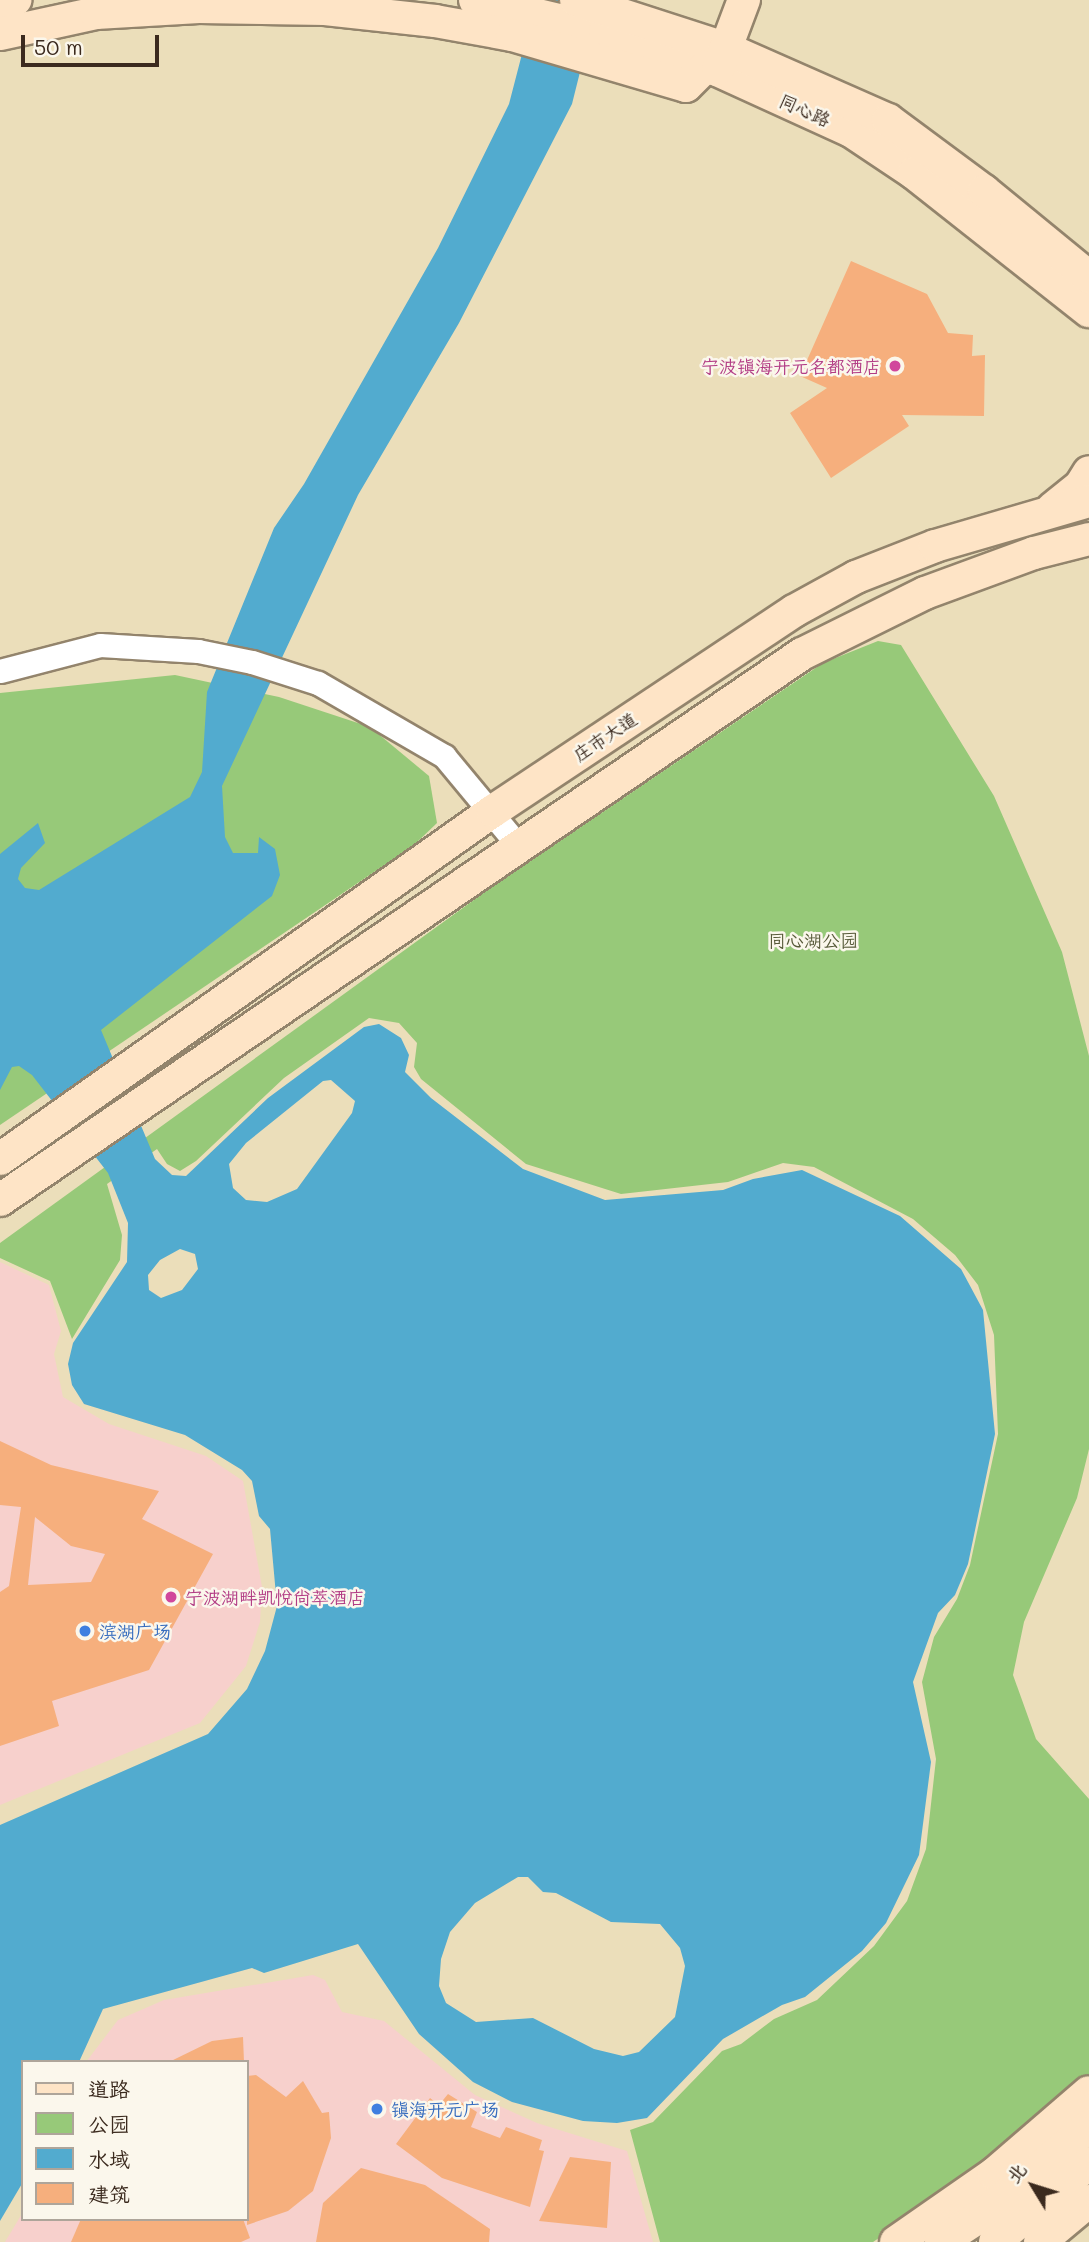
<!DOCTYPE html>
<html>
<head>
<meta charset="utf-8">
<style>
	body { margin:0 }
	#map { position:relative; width:1089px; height:2242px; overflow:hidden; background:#ebdeba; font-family:Mali,"LXGW WenKai TC",sans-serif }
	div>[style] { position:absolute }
	.built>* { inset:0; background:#f7d0cc }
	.green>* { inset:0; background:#97c979 }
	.water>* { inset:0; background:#52abcf }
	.building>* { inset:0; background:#f6af7d }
	.roads { filter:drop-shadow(2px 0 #93846c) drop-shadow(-2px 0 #93846c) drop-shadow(0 2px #93846c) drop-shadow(0 -2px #93846c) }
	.street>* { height:23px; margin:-11.5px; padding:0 11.5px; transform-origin:11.5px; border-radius:11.5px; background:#fff }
	.secondary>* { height:32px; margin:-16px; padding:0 16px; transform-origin:16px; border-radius:16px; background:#fee4c6 }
	.dots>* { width:19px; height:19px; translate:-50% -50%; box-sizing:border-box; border:4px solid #fbf7ec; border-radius:50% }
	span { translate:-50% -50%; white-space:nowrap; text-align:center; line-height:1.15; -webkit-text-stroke:5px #fbf7ec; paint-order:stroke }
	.street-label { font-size:18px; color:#3b2a1e }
	.hotel-label { font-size:18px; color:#b23c85 }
	.right { translate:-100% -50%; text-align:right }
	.left { translate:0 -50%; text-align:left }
	.park-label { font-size:18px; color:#575a39 }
	.shop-label { font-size:18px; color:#366cbe }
	.legend { position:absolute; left:21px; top:2060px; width:228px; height:161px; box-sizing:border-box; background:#fbf7ec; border:2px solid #aea59a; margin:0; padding:9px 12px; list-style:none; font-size:21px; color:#3b2a1e }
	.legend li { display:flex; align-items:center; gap:14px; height:35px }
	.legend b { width:35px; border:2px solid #aea59a }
	.north { position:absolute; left:998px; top:2151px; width:70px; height:70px; -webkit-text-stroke:5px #fbf7ec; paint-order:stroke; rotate:308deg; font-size:19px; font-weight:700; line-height:28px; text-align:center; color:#3b2a1e }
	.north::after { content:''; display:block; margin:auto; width:24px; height:32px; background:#3b2a1e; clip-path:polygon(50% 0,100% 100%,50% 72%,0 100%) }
	.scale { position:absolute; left:21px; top:35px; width:138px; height:32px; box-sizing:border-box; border:4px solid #3b2a1e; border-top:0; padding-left:9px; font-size:21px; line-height:24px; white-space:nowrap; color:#3b2a1e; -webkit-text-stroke:5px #fbf7ec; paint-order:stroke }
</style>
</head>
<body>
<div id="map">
	<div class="built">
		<div style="clip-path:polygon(0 1262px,49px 1285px,61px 1331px,54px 1354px,63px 1397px,109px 1424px,206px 1456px,243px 1481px,262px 1587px,260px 1622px,246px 1666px,200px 1723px,0 1805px)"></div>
		<div style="clip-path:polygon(313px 1975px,325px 1980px,342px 2012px,384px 2021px,475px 2095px,537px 2123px,627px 2151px,653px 2242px,5px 2242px,23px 2212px,23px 2219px,247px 2219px,247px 2062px,86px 2062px,118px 2020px,164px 2000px)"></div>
	</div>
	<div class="green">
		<div style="clip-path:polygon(878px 641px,901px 645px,994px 796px,1062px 952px,1089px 1056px,1089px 1449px,1077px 1498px,1024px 1622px,1013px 1675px,1036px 1739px,1089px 1799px,1089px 2078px,1013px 2148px,873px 2242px,660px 2242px,630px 2130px,653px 2122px,722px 2051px,741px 2044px,774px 2019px,817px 2000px,874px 1946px,907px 1901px,926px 1849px,936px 1759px,922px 1682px,934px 1637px,957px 1599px,970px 1565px,998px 1434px,994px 1335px,978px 1285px,955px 1255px,913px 1219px,814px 1167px,783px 1163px,728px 1182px,621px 1194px,526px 1164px,421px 1079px,414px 1067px,417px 1043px,399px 1023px,369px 1018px,284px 1078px,196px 1161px,180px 1171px,167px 1164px,157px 1149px,107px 1184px,122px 1235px,120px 1260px,72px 1339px,50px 1281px,0 1258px,0 1243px,489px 889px,823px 663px)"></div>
		<div style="clip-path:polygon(175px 675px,279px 697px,370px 727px,429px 776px,437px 823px,414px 845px,0 1125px,0 693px)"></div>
	</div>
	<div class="water">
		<div style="clip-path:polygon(evenodd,536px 0,598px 0,572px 104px,459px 323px,358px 495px,222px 786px,225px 837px,233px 853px,258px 853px,259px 837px,275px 849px,280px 875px,272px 896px,101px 1030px,155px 1159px,172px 1175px,186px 1176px,268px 1098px,364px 1027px,379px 1024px,401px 1038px,409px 1055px,405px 1072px,431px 1098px,523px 1169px,605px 1200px,723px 1190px,753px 1179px,802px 1170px,900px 1216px,961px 1269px,983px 1310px,995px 1434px,968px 1564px,955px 1595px,938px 1613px,913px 1682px,931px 1762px,919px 1855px,886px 1923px,862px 1951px,805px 1997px,782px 2005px,723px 2039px,647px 2118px,617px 2123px,583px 2121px,512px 2102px,473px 2082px,419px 2034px,358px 1944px,264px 1973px,252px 1968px,103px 2009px,79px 2062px,23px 2062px,23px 2182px,0 2221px,0 1825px,208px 1734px,247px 1689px,265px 1651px,277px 1606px,270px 1529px,259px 1516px,252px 1481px,242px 1470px,185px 1435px,84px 1404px,72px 1385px,68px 1364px,73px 1343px,127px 1262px,128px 1223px,108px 1173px,32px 1075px,19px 1066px,12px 1067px,0 1090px,0 854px,38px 823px,45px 843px,21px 868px,18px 879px,25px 888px,39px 890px,190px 797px,202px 772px,207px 692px,274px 528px,304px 484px,438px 248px,509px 104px,536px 0,331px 1080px,355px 1101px,352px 1113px,297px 1189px,267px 1202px,246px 1200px,233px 1188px,229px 1164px,246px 1143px,323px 1081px,331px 1080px,536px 0,180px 1249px,195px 1254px,198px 1269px,182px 1290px,161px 1298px,149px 1290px,148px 1275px,160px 1260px,180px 1249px,536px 0,518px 1877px,528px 1877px,543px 1892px,556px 1893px,611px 1922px,660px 1924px,680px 1948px,685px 1966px,675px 2017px,639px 2052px,623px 2056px,594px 2049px,533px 2018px,476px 2022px,446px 2003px,439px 1986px,441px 1959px,450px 1932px,475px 1903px,518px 1877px)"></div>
	</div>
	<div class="building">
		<div style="clip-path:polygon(851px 261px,927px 294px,948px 333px,973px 335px,972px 356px,985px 355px,984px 416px,902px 415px,909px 426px,831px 478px,790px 413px,827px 388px,800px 376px)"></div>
		<div style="clip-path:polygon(evenodd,0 1441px,51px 1465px,159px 1491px,142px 1519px,213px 1554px,149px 1670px,52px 1701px,59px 1726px,0 1746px,0 1592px,9px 1586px,21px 1507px,0 1505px,0 1441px,35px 1517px,71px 1546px,105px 1554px,91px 1582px,28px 1585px,35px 1517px)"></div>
		<div style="clip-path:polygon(243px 2037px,244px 2062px,169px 2062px,212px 2041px)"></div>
		<div style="clip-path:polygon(256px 2075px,286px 2097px,303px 2081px,322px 2113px,329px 2112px,331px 2138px,313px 2191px,288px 2211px,247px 2225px,247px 2076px)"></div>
		<div style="clip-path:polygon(448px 2094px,477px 2112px,471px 2127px,500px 2138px,506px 2127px,542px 2140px,539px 2150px,544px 2151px,530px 2207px,442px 2178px,396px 2144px,430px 2098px,439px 2105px)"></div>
		<div style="clip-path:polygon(570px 2157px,611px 2162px,607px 2228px,539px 2221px)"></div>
		<div style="clip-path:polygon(361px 2168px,425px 2185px,490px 2229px,489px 2242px,316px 2242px,323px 2203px)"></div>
		<div style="clip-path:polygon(81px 2219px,243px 2219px,250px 2238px,241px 2242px,71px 2242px)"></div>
	</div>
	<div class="roads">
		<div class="street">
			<div style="left:0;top:671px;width:103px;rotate:-14.6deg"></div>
			<div style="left:100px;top:645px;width:98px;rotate:3.5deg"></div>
			<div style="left:198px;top:651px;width:55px;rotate:11.5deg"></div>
			<div style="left:252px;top:662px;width:69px;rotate:17.7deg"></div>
			<div style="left:318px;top:683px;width:146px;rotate:30.1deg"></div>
			<div style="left:444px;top:756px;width:114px;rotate:50.3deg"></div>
		</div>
		<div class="secondary">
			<div style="left:475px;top:0;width:134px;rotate:13.4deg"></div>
			<div style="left:605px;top:31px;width:119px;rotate:19.2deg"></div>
			<div style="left:717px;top:70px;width:147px;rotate:24.5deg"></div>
			<div style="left:851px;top:131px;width:76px;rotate:33.7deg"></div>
			<div style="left:914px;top:173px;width:223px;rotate:38.3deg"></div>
			<div style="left:576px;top:0;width:157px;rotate:17.9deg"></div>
			<div style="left:725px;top:48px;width:178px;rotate:23.8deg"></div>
			<div style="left:888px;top:120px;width:119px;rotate:36.5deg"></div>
			<div style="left:984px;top:191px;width:136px;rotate:39.3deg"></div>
			<div style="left:0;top:4px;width:16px;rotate:-15deg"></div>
			<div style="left:0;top:34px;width:98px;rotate:-12.3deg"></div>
			<div style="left:96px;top:13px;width:103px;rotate:-3.3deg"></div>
			<div style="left:199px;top:7px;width:126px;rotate:0.9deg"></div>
			<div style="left:325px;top:9px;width:111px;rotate:6.2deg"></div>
			<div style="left:435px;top:21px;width:78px;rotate:10.3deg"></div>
			<div style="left:512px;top:35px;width:181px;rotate:16.3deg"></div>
			<div style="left:686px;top:86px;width:28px;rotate:-45deg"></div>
			<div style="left:718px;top:69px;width:74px;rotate:-69.4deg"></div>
			<div style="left:1053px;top:508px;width:36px;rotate:-39deg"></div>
			<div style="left:1081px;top:485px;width:15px;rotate:-58deg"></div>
			<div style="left:0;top:1159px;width:603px;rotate:-35.22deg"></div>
			<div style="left:493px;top:811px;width:361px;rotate:-33.6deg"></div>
			<div style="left:794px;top:611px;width:71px;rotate:-28.7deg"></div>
			<div style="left:856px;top:577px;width:85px;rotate:-21.4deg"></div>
			<div style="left:935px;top:546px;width:160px;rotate:-16.3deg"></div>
			<div style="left:0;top:1200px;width:970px;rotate:-34.25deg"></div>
			<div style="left:802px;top:654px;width:137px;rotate:-26.4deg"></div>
			<div style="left:925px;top:593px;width:116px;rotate:-20.2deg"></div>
			<div style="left:1034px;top:553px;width:57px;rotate:-14.3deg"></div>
			<div style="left:896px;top:2242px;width:119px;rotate:-34.8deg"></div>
			<div style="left:994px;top:2174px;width:125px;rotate:-40.8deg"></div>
			<div style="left:941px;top:2242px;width:53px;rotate:-33.4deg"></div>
			<div style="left:985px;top:2213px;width:136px;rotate:-39.9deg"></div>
			<div style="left:995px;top:2242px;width:123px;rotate:-40deg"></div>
			<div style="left:1040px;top:2242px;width:64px;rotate:-39.9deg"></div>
		</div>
	</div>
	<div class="dots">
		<div style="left:895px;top:366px;background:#d1479c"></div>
		<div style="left:171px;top:1597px;background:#d1479c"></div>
		<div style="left:85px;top:1631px;background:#3f7fe0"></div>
		<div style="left:377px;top:2109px;background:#3f7fe0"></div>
	</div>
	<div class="street-label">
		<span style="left:805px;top:110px;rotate:24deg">同心路</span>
		<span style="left:605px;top:737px;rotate:-34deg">庄市大道</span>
	</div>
	<div class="hotel-label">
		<span class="right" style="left:881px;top:366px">宁波镇海开元名都酒店</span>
		<span class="left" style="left:185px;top:1597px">宁波湖畔凯悦尚萃酒店</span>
	</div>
	<div class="park-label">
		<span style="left:813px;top:940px">同心湖公园</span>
	</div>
	<div class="shop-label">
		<span class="left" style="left:99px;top:1631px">滨湖广场</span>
		<span class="left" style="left:391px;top:2109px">镇海开元广场</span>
	</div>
	<ul class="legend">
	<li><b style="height:9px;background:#fee4c6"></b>道路</li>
	<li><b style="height:19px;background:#97c979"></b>公园</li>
	<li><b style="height:19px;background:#52abcf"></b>水域</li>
	<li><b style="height:19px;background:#f6af7d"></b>建筑</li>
	</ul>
	<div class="north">北</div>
	<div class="scale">50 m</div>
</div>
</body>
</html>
